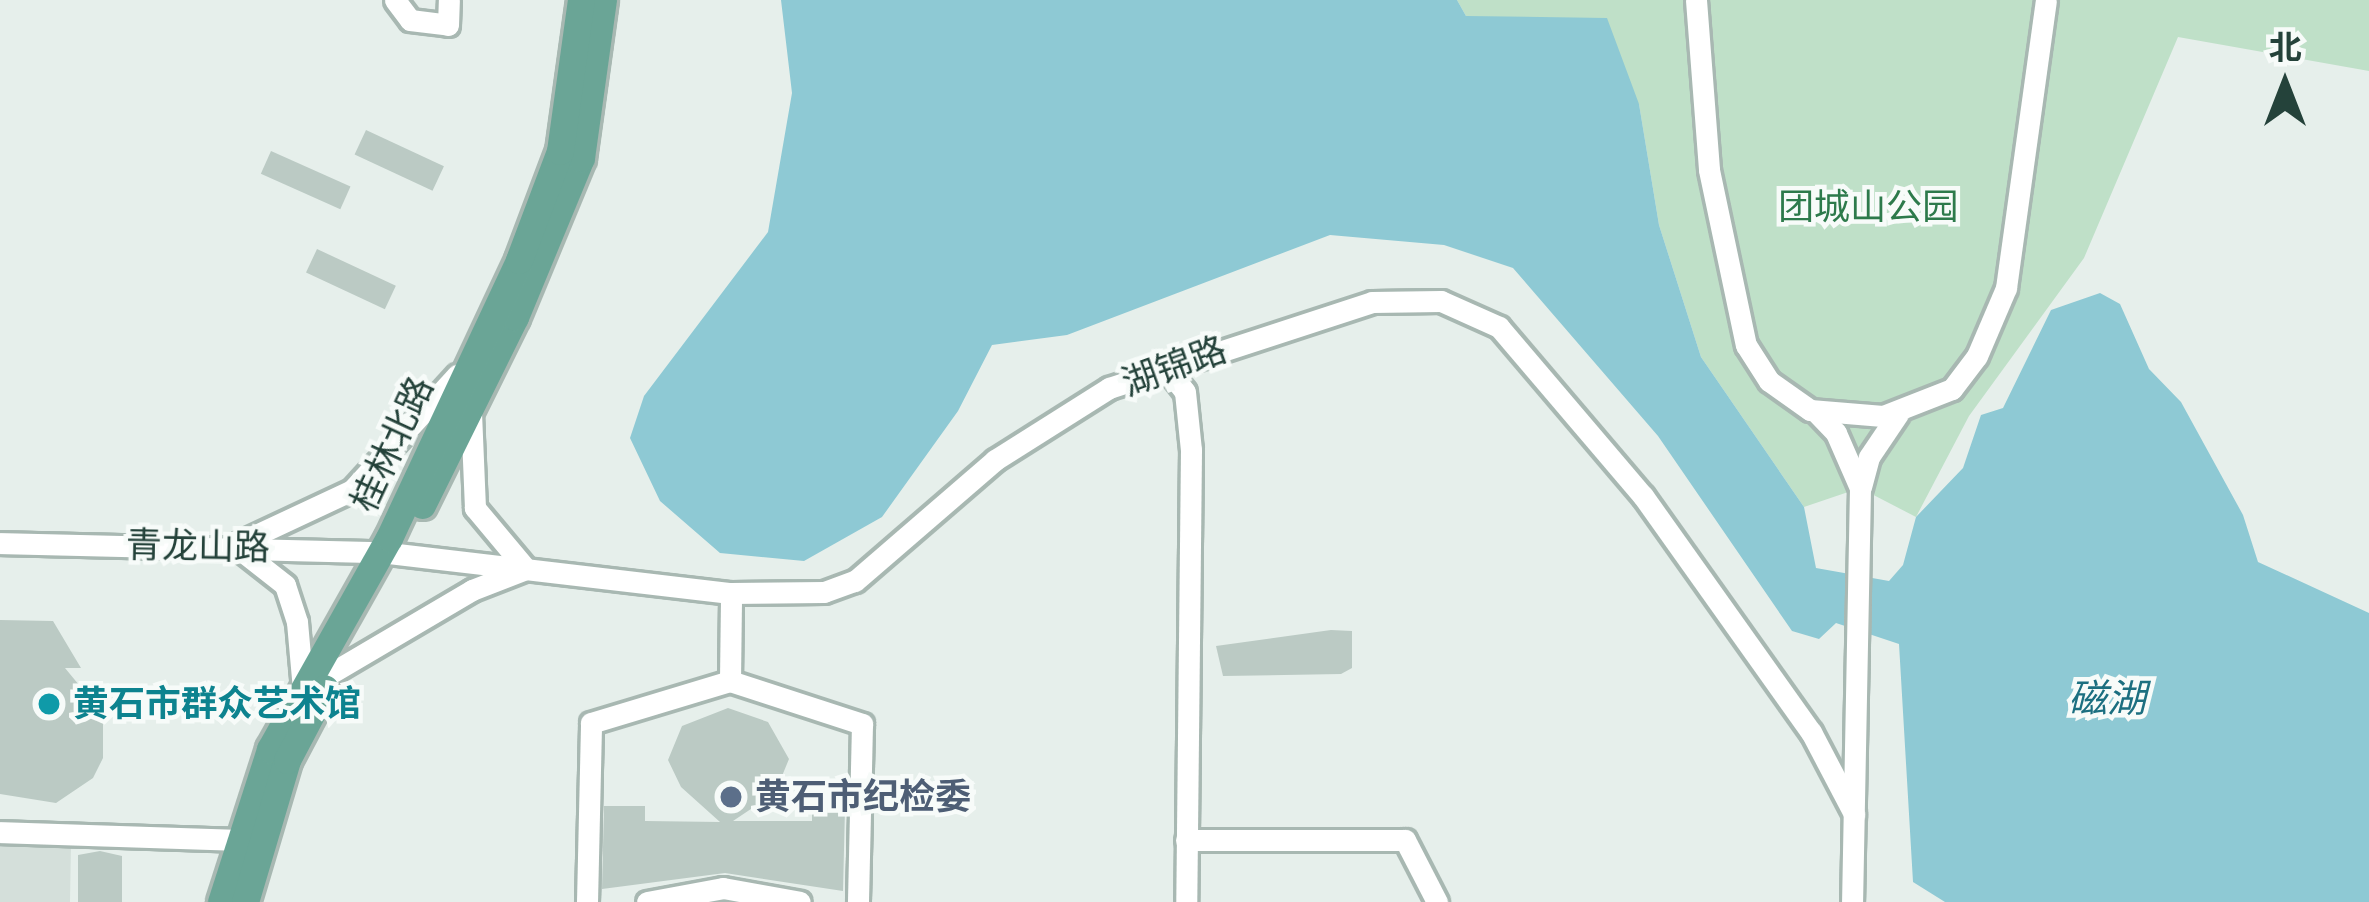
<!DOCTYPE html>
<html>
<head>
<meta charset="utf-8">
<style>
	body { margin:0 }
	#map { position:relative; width:2369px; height:902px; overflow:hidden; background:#e6efeb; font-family:"DM Sans","Noto Sans SC",sans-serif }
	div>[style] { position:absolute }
	.built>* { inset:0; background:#d4dfda; transform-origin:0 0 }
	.green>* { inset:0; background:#bfe0c8 }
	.water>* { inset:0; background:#8ec9d4 }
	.building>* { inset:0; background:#bbcac4; transform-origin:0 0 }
	.roads { filter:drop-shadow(3px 0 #a8b8b2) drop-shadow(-3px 0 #a8b8b2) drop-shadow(0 3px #a8b8b2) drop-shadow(0 -3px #a8b8b2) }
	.minor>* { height:21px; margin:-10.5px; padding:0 10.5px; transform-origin:10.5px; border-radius:10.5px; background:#fff }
	.major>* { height:27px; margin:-13.5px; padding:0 13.5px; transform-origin:13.5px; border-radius:13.5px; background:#6aa596 }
	.dots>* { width:33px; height:33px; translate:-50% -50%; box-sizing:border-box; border:6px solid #f7fbf9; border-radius:50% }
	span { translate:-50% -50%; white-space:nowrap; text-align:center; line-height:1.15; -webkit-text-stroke:9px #f7fbf9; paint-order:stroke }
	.park-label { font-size:36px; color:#2d7a4b }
	.street-label { font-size:36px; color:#24423a }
	.culture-label { font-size:36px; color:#0d838f; font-weight:700 }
	.left { translate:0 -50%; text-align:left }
	.service-label { font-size:36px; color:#4e5e75; font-weight:700 }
	.water-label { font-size:39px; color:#1c6f80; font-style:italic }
	.north { position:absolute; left:2225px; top:24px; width:120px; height:120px; -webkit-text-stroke:9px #f7fbf9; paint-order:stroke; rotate:0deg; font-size:33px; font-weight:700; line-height:48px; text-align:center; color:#24423a }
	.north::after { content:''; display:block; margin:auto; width:42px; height:54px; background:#24423a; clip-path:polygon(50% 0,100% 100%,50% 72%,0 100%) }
</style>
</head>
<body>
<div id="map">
	<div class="built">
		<div style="left:0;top:843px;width:71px;height:59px;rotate:1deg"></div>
	</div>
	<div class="green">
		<div style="clip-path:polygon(1457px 0,2369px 0,2369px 71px,2178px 37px,2084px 258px,1969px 416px,1916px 517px,1860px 488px,1804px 507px,1701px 357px,1659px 225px,1639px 104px,1466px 16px)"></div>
	</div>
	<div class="water">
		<div style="clip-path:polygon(781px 0,1457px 0,1466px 16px,1607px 18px,1639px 104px,1659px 225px,1701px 357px,1804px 507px,1816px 568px,1889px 581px,1903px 565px,1916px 517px,1963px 468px,1981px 415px,2003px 408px,2051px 310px,2100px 293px,2120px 304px,2149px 369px,2181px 402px,2243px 515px,2258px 562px,2369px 613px,2369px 902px,1945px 902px,1913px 882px,1899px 644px,1836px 623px,1819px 639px,1792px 631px,1658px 436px,1513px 268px,1444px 245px,1330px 235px,1067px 335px,992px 345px,958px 411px,882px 517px,804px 561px,720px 553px,660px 501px,630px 438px,644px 396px,768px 232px,792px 93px)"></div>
	</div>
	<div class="building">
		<div style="left:366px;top:130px;width:86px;height:27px;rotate:25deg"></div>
		<div style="left:271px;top:151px;width:87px;height:25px;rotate:24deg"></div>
		<div style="left:317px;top:249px;width:87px;height:26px;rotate:25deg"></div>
		<div style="clip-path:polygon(0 620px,53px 621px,81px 668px,65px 668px,103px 714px,103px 758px,93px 778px,56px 803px,0 794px)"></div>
		<div style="clip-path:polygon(1331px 630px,1352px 631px,1352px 668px,1341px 674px,1223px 676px,1216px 646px)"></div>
		<div style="clip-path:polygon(728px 708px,768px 722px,789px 759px,775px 793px,733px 821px,812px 821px,812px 808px,845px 808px,843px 891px,725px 873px,602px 889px,604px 806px,645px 806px,645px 821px,720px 822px,681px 787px,668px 760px,682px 726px)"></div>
		<div style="clip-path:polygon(100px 851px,122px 856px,122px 902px,78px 902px,78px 855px)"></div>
	</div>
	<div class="roads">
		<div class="minor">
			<div style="left:395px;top:0;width:25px;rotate:53deg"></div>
			<div style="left:410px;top:20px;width:38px;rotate:7deg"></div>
			<div style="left:448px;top:25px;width:25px;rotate:-88deg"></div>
			<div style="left:1696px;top:0;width:170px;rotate:85.6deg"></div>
			<div style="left:1709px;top:170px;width:179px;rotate:78.1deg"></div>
			<div style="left:1746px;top:345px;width:43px;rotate:57.4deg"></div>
			<div style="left:1769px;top:381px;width:50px;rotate:35.3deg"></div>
			<div style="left:1810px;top:410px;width:73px;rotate:4.7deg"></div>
			<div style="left:1883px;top:416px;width:74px;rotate:-21.4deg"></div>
			<div style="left:1952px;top:389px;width:41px;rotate:-52.9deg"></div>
			<div style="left:1977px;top:356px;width:74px;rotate:-66.9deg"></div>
			<div style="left:2006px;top:288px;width:290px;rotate:-82.1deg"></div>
			<div style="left:1164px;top:365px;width:34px;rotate:52deg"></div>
			<div style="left:1185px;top:392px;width:58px;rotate:84.1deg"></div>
			<div style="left:1191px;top:450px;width:452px;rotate:90.6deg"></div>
			<div style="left:1816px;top:412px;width:29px;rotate:46deg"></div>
			<div style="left:1836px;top:433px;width:60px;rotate:66.4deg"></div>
			<div style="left:1860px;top:488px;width:414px;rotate:91.1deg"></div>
			<div style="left:1861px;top:487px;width:31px;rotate:-75deg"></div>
			<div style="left:1869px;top:457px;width:52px;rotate:-56deg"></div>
			<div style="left:0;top:543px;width:380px;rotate:1.4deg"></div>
			<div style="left:380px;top:552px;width:353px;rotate:6.7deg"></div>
			<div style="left:731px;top:593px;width:93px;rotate:-0.6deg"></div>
			<div style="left:824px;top:592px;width:33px;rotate:-20deg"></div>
			<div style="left:855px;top:581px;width:185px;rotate:-40.8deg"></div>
			<div style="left:995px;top:460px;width:135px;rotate:-32.3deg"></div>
			<div style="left:1109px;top:388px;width:277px;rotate:-18.1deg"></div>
			<div style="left:1372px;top:302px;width:69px;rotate:-0.8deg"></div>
			<div style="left:1441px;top:301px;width:64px;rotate:24.1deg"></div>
			<div style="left:1499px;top:327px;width:222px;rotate:49.6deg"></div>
			<div style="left:1643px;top:496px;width:290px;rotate:54.6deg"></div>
			<div style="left:1811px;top:732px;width:93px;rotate:62.3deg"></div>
			<div style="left:239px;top:543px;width:125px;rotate:-25.1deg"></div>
			<div style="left:352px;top:490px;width:156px;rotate:-47.6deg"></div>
			<div style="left:238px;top:548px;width:60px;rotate:38.2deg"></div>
			<div style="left:285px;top:585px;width:39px;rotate:72deg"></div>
			<div style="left:297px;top:622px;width:67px;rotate:84.9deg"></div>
			<div style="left:333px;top:672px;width:161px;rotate:-30.5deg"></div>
			<div style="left:472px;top:590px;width:58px;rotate:-21.3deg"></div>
			<div style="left:526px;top:569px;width:80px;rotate:-129.9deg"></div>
			<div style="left:475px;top:508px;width:96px;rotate:-92.4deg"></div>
			<div style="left:730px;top:681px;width:139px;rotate:18deg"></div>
			<div style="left:862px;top:724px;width:178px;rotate:91.3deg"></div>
			<div style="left:0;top:832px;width:238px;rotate:1.9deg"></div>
			<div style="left:1186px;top:840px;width:219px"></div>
			<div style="left:1405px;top:840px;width:70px;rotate:62.7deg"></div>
			<div style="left:587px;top:902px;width:179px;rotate:-88.7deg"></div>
			<div style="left:591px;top:723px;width:145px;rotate:-16.8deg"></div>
			<div style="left:730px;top:681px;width:88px;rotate:-89.3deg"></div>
			<div style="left:647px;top:902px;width:77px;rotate:-10.4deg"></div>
			<div style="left:723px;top:888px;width:78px;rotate:10.3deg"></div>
		</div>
		<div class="major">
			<div style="left:422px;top:505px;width:210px;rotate:-63.7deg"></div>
			<div style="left:515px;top:317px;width:172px;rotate:-67.5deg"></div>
			<div style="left:581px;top:158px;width:160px;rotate:-82.1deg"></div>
			<div style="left:221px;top:902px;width:161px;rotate:-72.2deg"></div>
			<div style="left:270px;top:749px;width:242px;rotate:-60.6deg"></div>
			<div style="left:389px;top:538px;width:307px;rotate:-64.9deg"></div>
			<div style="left:519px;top:260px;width:116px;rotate:-69.4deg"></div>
			<div style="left:560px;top:151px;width:152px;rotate:-82.1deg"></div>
			<div style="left:245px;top:902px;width:148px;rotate:-73.5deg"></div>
			<div style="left:287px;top:760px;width:81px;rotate:-62.2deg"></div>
		</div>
	</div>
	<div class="dots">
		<div style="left:49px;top:704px;background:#0f9aa8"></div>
		<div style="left:731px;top:797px;background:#5c6f8a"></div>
	</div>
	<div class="park-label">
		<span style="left:1868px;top:207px">团城山公园</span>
	</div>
	<div class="street-label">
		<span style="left:1174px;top:366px;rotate:-20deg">湖锦路</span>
		<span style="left:392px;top:444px;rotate:-65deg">桂林北路</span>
		<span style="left:198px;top:546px;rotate:1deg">青龙山路</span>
	</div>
	<div class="culture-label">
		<span class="left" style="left:73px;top:704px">黄石市群众艺术馆</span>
	</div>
	<div class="service-label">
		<span class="left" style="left:755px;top:797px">黄石市纪检委</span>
	</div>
	<div class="water-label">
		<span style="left:2107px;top:699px">磁湖</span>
	</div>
	<div class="north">北</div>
</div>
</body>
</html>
